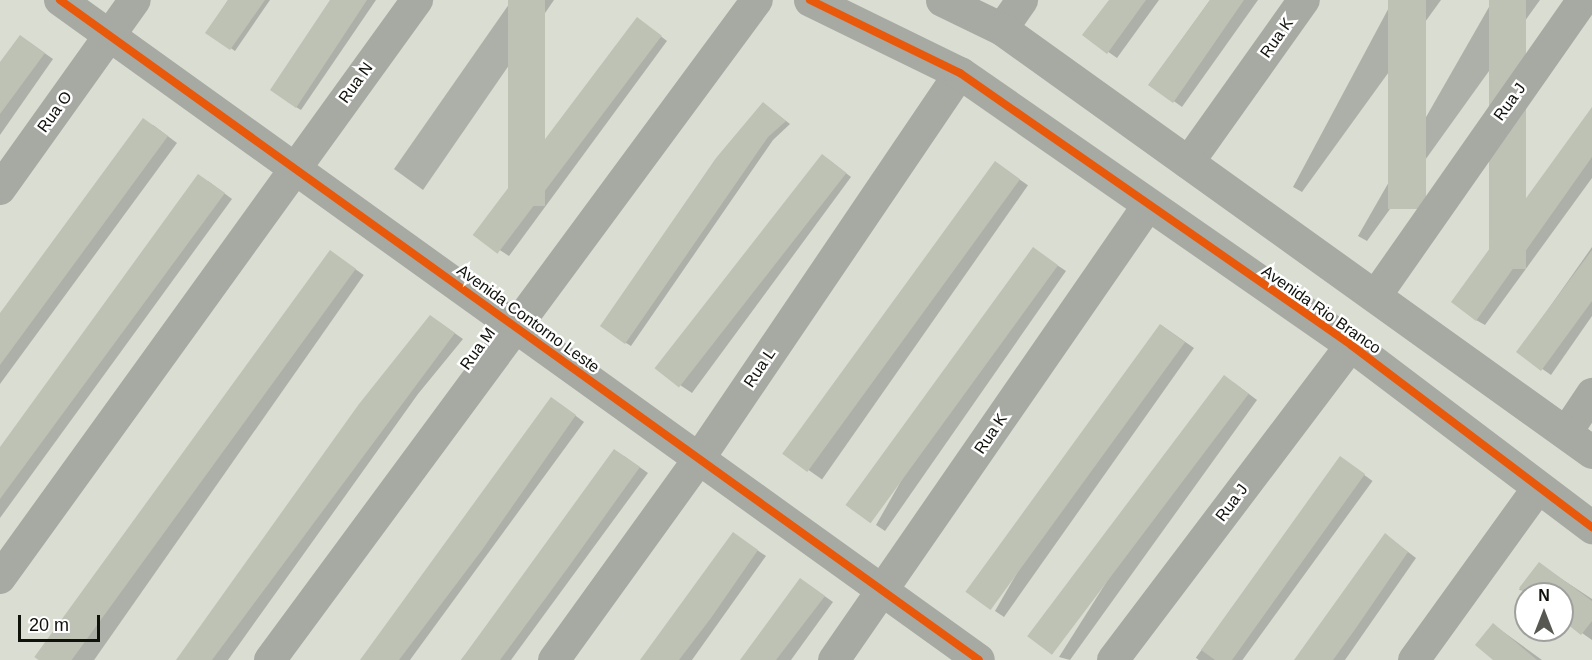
<!DOCTYPE html>
<html>
<head>
<meta charset="utf-8">
<style>
	body { margin:0 }
	#map { position:relative; width:1592px; height:660px; overflow:hidden; background:#d9ddd2; font-family:Arial,sans-serif }
	div>[style] { position:absolute }
	.shadow>* { inset:0; background:#0003; transform-origin:0 0 }
	.building>* { inset:0; background:#bdc2b5; transform-origin:0 0 }
	.minor>* { height:32px; margin:-16px; padding:0 16px; transform-origin:16px; border-radius:16px; background:#a7a9a3 }
	.tertiary>* { height:33px; margin:-16.5px; padding:0 16.5px; transform-origin:16.5px; border-radius:16.5px; background:#a7a9a3 }
	.cycleway>* { height:8px; margin:-4px; padding:0 4px; transform-origin:4px; border-radius:4px; background:#e8590c }
	span { translate:-50% -50%; white-space:nowrap; text-align:center; line-height:1.15; -webkit-text-stroke:5px #fff; paint-order:stroke }
	.street-label { font-size:16px; color:#0f110b }
	.north { position:absolute; left:1514px; top:582px; width:60px; height:60px; box-sizing:border-box; background:#fff; border:2px solid #9fa09d; border-radius:50%; rotate:0deg; font-size:16px; font-weight:700; line-height:24px; text-align:center; color:#0f110b }
	.north::after { content:''; display:block; margin:auto; width:21px; height:27px; background:#565851; clip-path:polygon(50% 0,100% 100%,50% 72%,0 100%) }
	.scale { position:absolute; left:18px; top:615px; width:82px; height:27px; box-sizing:border-box; border:3px solid #0f110b; border-top:0; padding-left:8px; font-size:18px; line-height:21px; white-space:nowrap; color:#0f110b; -webkit-text-stroke:4px #fff; paint-order:stroke }
</style>
</head>
<body>
<div id="map">
	<div class="shadow">
		<div style="clip-path:polygon(228px 0,270px 0,235px 51px,207px 32px)"></div>
		<div style="clip-path:polygon(334px 0,376px 0,301px 110px,296px 107px)"></div>
		<div style="clip-path:polygon(512px 0,554px 0,423px 190px,394px 169px)"></div>
		<div style="clip-path:polygon(1110px 0,1159px 0,1117px 58px,1084px 35px)"></div>
		<div style="clip-path:polygon(1210px 0,1258px 0,1182px 107px,1150px 84px)"></div>
		<div style="clip-path:polygon(1393px 0,1441px 0,1302px 192px,1293px 187px)"></div>
		<div style="clip-path:polygon(1493px 0,1540px 0,1367px 241px,1358px 236px)"></div>
		<div style="clip-path:polygon(644px 23px,667px 41px,509px 256px,478px 236px)"></div>
		<div style="clip-path:polygon(29px 42px,53px 59px,0 135px,0 66px)"></div>
		<div style="clip-path:polygon(768px 107px,790px 124px,773px 140px,631px 346px,626px 343px,602px 325px)"></div>
		<div style="clip-path:polygon(1592px 110px,1592px 178px,1485px 325px,1476px 320px)"></div>
		<div style="clip-path:polygon(153px 125px,177px 143px,0 384px,0 316px)"></div>
		<div style="clip-path:polygon(828px 159px,851px 177px,692px 393px,662px 373px)"></div>
		<div style="left:996px;top:163px;width:39px;height:359px;rotate:35deg"></div>
		<div style="clip-path:polygon(208px 181px,232px 199px,0 518px,0 451px)"></div>
		<div style="clip-path:polygon(1592px 247px,1592px 316px,1551px 375px,1518px 352px)"></div>
		<div style="clip-path:polygon(1033px 249px,1066px 271px,885px 531px,876px 525px)"></div>
		<div style="left:331px;top:252px;width:40px;height:502px;rotate:35deg"></div>
		<div style="clip-path:polygon(439px 322px,463px 339px,418px 394px,228px 660px,179px 660px)"></div>
		<div style="clip-path:polygon(1161px 325px,1194px 348px,1004px 617px,995px 611px)"></div>
		<div style="clip-path:polygon(1233px 382px,1257px 400px,1070px 660px,1059px 657px)"></div>
		<div style="clip-path:polygon(560px 404px,584px 422px,410px 660px,361px 660px)"></div>
		<div style="clip-path:polygon(624px 456px,648px 473px,511px 660px,461px 660px)"></div>
		<div style="left:1341px;top:458px;width:39px;height:247px;rotate:36deg"></div>
		<div style="clip-path:polygon(734px 534px,766px 556px,692px 660px,643px 660px)"></div>
		<div style="clip-path:polygon(1386px 535px,1416px 558px,1345px 660px,1297px 660px)"></div>
		<div style="clip-path:polygon(1539px 564px,1592px 599px,1592px 640px,1562px 619px,1562px 594px,1519px 590px)"></div>
		<div style="clip-path:polygon(809px 585px,833px 602px,791px 660px,742px 660px)"></div>
		<div style="clip-path:polygon(1498px 628px,1542px 660px,1496px 660px)"></div>
	</div>
	<div class="building">
		<div style="clip-path:polygon(228px 0,265px 0,230px 50px,205px 33px)"></div>
		<div style="clip-path:polygon(330px 0,367px 0,296px 108px,270px 90px)"></div>
		<div style="left:508px;top:0;width:37px;height:206px"></div>
		<div style="clip-path:polygon(1109px 0,1146px 0,1107px 54px,1082px 35px)"></div>
		<div style="clip-path:polygon(1210px 0,1244px 0,1173px 103px,1148px 85px)"></div>
		<div style="left:1388px;top:0;width:38px;height:209px"></div>
		<div style="left:1489px;top:0;width:37px;height:269px"></div>
		<div style="left:637px;top:17px;width:31px;height:273px;rotate:37deg"></div>
		<div style="clip-path:polygon(20px 35px,45px 53px,0 114px,0 62px)"></div>
		<div style="clip-path:polygon(763px 102px,786px 121px,768px 137px,625px 344px,600px 326px,716px 158px)"></div>
		<div style="clip-path:polygon(1592px 107px,1592px 157px,1476px 321px,1451px 302px)"></div>
		<div style="clip-path:polygon(143px 118px,168px 136px,0 365px,0 313px)"></div>
		<div style="left:822px;top:154px;width:31px;height:272px;rotate:38deg"></div>
		<div style="left:995px;top:161px;width:31px;height:362px;rotate:36deg"></div>
		<div style="clip-path:polygon(198px 174px,225px 193px,0 499px,0 447px)"></div>
		<div style="left:1033px;top:247px;width:31px;height:319px;rotate:36deg"></div>
		<div style="left:330px;top:250px;width:32px;height:503px;rotate:36deg"></div>
		<div style="clip-path:polygon(1592px 250px,1592px 301px,1541px 371px,1516px 352px)"></div>
		<div style="clip-path:polygon(430px 315px,455px 333px,212px 660px,176px 660px,359px 404px)"></div>
		<div style="left:1160px;top:324px;width:31px;height:331px;rotate:36deg"></div>
		<div style="left:1224px;top:375px;width:31px;height:327px;rotate:37deg"></div>
		<div style="clip-path:polygon(551px 397px,576px 415px,482px 550px,399px 660px,360px 660px)"></div>
		<div style="clip-path:polygon(614px 449px,640px 467px,567px 569px,500px 660px,461px 660px)"></div>
		<div style="clip-path:polygon(1340px 456px,1365px 474px,1232px 660px,1215px 660px,1201px 650px)"></div>
		<div style="clip-path:polygon(733px 532px,758px 550px,711px 618px,679px 660px,640px 660px)"></div>
		<div style="clip-path:polygon(1385px 533px,1408px 552px,1356px 628px,1333px 660px,1294px 660px)"></div>
		<div style="clip-path:polygon(1539px 562px,1592px 601px,1592px 621px,1581px 635px,1562px 620px,1562px 594px,1526px 594px,1519px 588px)"></div>
		<div style="clip-path:polygon(800px 578px,825px 596px,776px 660px,740px 660px)"></div>
		<div style="clip-path:polygon(1493px 623px,1537px 660px,1493px 660px,1475px 645px)"></div>
	</div>
	<div class="minor">
		<div style="left:60px;top:0;width:1131px;rotate:35.68deg"></div>
		<div style="left:1002px;top:29px;width:35px;rotate:-55deg"></div>
		<div style="left:1188px;top:163px;width:200px;rotate:-54.6deg"></div>
		<div style="left:0;top:189px;width:232px;rotate:-54.5deg"></div>
		<div style="left:1377px;top:294px;width:359px;rotate:-55deg"></div>
		<div style="left:1566px;top:433px;width:47px;rotate:-56.3deg"></div>
		<div style="left:0;top:578px;width:713px;rotate:-54.19deg"></div>
		<div style="left:270px;top:660px;width:820px;rotate:-53.58deg"></div>
		<div style="left:554px;top:660px;width:246px;rotate:-54.2deg"></div>
		<div style="left:698px;top:460px;width:467px;rotate:-55.9deg"></div>
		<div style="left:834px;top:660px;width:551px;rotate:-55.36deg"></div>
		<div style="left:1113px;top:660px;width:395px;rotate:-52.9deg"></div>
		<div style="left:1414px;top:660px;width:212px;rotate:-54.2deg"></div>
	</div>
	<div class="tertiary">
		<div style="left:810px;top:0;width:167px;rotate:26deg"></div>
		<div style="left:960px;top:73px;width:476px;rotate:34.8deg"></div>
		<div style="left:1351px;top:345px;width:302px;rotate:37.1deg"></div>
		<div style="left:942px;top:0;width:67px;rotate:25.8deg"></div>
		<div style="left:1002px;top:29px;width:726px;rotate:35.64deg"></div>
	</div>
	<div class="cycleway">
		<div style="left:60px;top:0;width:1131px;rotate:35.68deg"></div>
		<div style="left:810px;top:0;width:167px;rotate:26deg"></div>
		<div style="left:960px;top:73px;width:476px;rotate:34.8deg"></div>
		<div style="left:1351px;top:345px;width:302px;rotate:37.1deg"></div>
	</div>
	<div class="street-label">
		<span style="left:1277px;top:38px;rotate:-55deg">Rua K</span>
		<span style="left:356px;top:83px;rotate:-54deg">Rua N</span>
		<span style="left:1510px;top:102px;rotate:-54deg">Rua J</span>
		<span style="left:55px;top:112px;rotate:-54deg">Rua O</span>
		<span style="left:1321px;top:310px;rotate:35deg">Avenida Rio Branco</span>
		<span style="left:528px;top:319px;rotate:36deg">Avenida Contorno Leste</span>
		<span style="left:478px;top:349px;rotate:-54deg">Rua M</span>
		<span style="left:760px;top:368px;rotate:-56deg">Rua L</span>
		<span style="left:991px;top:434px;rotate:-56deg">Rua K</span>
		<span style="left:1232px;top:503px;rotate:-53deg">Rua J</span>
	</div>
	<div class="north">N</div>
	<div class="scale">20 m</div>
</div>
</body>
</html>
